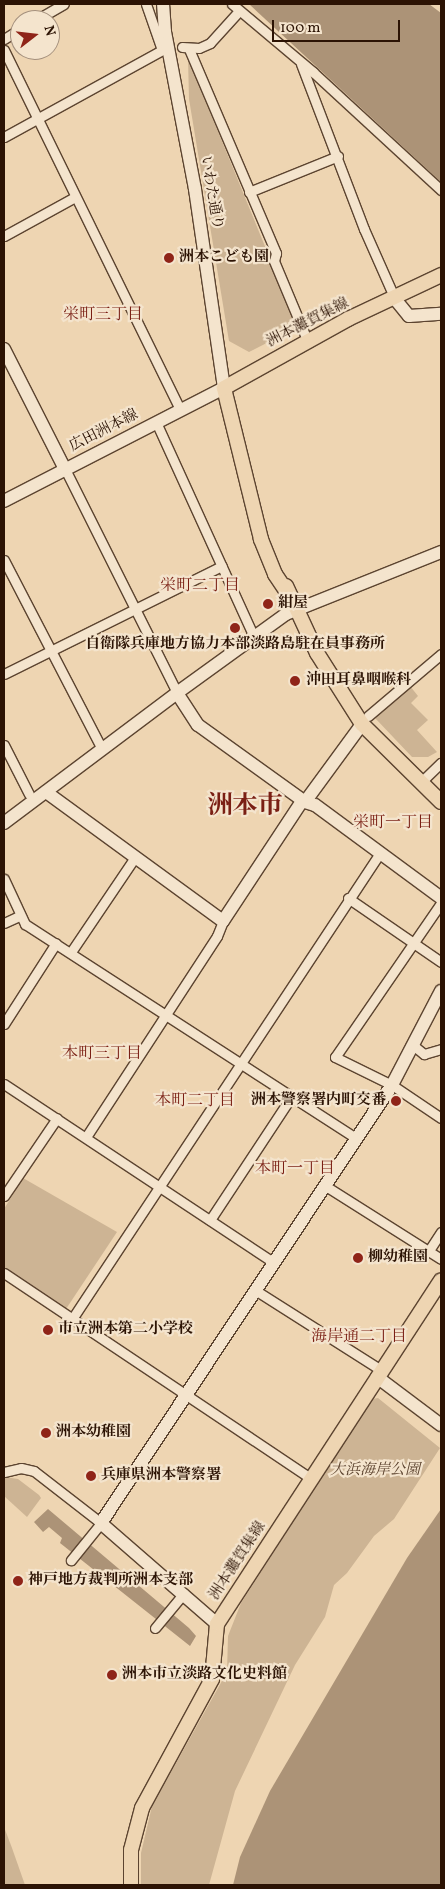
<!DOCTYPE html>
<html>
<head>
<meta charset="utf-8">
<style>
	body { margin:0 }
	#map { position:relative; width:445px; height:1889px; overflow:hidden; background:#eed5b2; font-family:Vollkorn,"Noto Serif JP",serif }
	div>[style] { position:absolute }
	.green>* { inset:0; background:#cdb494 }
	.water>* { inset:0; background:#ac9377 }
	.roads { filter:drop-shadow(1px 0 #5c4430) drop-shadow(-1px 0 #5c4430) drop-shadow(0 1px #5c4430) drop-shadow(0 -1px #5c4430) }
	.street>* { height:9px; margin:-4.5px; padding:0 4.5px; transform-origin:4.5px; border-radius:4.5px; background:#f4e4cd }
	.secondary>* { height:12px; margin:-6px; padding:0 6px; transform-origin:6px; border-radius:6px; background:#f4e4cd }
	.primary>* { height:14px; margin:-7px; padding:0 7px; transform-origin:7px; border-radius:7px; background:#eed5b2 }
	.dots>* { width:14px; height:14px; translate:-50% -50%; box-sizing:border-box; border:2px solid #f4e4cd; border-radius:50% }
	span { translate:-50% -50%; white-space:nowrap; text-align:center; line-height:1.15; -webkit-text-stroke:4.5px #f4e4cd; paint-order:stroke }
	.street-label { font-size:15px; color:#2c1304 }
	.poi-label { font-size:15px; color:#2c1304; font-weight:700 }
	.left { translate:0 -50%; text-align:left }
	.right { translate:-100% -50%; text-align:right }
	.park-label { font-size:15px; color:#5c432f; font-style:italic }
	.neighbourhood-label { font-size:16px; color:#7a1f14 }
	.town-label { font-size:25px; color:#7a1f14; font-weight:700 }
	.frame { position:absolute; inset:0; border:5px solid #2c1304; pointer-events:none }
	.north { position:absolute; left:10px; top:10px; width:50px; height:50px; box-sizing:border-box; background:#f4e4cd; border:1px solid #a4907d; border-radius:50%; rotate:74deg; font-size:14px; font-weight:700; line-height:20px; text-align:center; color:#2c1304 }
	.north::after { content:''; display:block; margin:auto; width:18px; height:22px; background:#8f2418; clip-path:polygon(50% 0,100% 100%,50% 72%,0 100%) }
	.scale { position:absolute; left:272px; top:20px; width:128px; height:22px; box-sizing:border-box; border:2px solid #2c1304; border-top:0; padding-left:6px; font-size:15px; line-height:18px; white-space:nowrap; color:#2c1304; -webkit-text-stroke:4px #f4e4cd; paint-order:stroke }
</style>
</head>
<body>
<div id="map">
	<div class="green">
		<div style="clip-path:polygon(188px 58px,298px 327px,249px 352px,229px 341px,189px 99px)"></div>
		<div style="clip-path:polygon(410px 686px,418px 696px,411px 703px,428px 720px,417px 730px,437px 752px,428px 757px,412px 757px,375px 718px)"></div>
		<div style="clip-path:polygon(23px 1178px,117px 1232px,64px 1312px,4px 1269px,4px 1209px)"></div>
		<div style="clip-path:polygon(378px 1398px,440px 1448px,394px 1519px,374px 1536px,347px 1573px,334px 1585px,325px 1617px,295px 1665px,235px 1791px,209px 1885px,141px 1885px,141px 1853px,152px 1806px,227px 1672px,228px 1636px,241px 1603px,372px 1399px)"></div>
		<div style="clip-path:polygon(5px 1477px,18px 1479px,39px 1495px,41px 1498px,27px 1517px,4px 1496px)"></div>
		<div style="clip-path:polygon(4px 1827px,12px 1848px,25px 1885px,4px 1885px)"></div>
	</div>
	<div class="water">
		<div style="clip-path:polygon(249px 4px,429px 4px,441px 13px,441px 182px)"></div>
		<div style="clip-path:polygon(48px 1509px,189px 1628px,196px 1636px,190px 1646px,60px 1543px,62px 1538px,49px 1527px,43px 1532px,34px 1522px)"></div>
		<div style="clip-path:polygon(441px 1509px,441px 1885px,233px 1885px,240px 1857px,270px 1791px,407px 1558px)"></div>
	</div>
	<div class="roads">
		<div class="street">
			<div style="left:232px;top:4px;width:106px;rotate:40deg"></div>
			<div style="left:313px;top:72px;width:174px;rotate:42.7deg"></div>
			<div style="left:36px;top:20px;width:32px;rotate:-30deg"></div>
			<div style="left:4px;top:39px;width:19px;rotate:-32deg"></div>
			<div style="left:182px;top:47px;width:17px;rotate:3deg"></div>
			<div style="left:199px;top:48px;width:12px;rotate:-24deg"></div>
			<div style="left:210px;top:43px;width:43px;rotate:-47.8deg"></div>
			<div style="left:189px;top:49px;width:222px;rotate:66.9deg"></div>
			<div style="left:276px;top:253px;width:8px;rotate:104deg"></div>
			<div style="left:274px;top:261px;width:86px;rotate:67.3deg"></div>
			<div style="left:4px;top:50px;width:400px;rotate:63.9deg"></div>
			<div style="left:301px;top:64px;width:177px;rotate:69.1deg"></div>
			<div style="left:364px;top:229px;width:77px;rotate:66.1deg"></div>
			<div style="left:4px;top:137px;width:180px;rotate:-28.8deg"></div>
			<div style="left:162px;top:50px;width:49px;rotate:-109.2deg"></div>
			<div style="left:249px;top:192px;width:96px;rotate:-22deg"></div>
			<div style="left:4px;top:236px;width:81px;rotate:-28.8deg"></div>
			<div style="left:156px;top:422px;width:236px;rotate:65.5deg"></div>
			<div style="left:65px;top:469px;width:250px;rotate:63.4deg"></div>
			<div style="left:4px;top:560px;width:213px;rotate:62.6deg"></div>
			<div style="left:4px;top:674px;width:243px;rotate:-26.4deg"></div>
			<div style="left:368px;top:716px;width:96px;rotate:-40.3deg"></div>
			<div style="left:4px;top:745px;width:55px;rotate:63deg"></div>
			<div style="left:420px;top:783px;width:29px;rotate:-44deg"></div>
			<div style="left:4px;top:879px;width:50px;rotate:65deg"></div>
			<div style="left:25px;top:924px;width:394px;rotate:32.9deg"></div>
			<div style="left:348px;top:898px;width:113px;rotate:34.5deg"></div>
			<div style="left:441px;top:903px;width:187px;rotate:124.5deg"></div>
			<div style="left:335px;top:1057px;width:64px;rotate:26.2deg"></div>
			<div style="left:392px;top:1085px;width:59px;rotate:34deg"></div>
			<div style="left:4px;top:923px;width:17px;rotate:-25deg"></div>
			<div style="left:71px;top:952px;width:115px;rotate:-56deg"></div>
			<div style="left:4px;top:1024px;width:96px;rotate:-57.3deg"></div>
			<div style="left:414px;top:1046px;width:13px;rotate:39deg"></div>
			<div style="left:424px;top:1054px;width:18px;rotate:-16deg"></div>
			<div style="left:4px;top:1084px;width:323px;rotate:33.5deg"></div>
			<div style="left:86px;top:1137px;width:240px;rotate:-56.9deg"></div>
			<div style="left:217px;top:936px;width:16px;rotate:-68deg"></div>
			<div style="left:324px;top:1185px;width:138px;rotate:32.3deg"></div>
			<div style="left:4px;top:1196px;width:94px;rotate:-55.8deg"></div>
			<div style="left:210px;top:1220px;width:147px;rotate:-56.6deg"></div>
			<div style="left:428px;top:1252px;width:24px;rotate:-57deg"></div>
			<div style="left:4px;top:1273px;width:368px;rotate:33.8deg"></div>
			<div style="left:255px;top:1290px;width:149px;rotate:32.4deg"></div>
			<div style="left:72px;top:1319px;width:559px;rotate:-56.54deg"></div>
			<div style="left:4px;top:1472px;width:17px;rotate:-13deg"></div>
			<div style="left:21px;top:1468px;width:13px;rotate:13deg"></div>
			<div style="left:34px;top:1471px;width:85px;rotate:37.8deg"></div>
			<div style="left:101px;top:1523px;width:48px;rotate:129deg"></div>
			<div style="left:155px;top:1628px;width:45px;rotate:-50.4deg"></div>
		</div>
		<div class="secondary">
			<div style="left:395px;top:299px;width:22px;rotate:51deg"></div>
			<div style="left:409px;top:316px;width:32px;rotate:-4deg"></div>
			<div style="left:4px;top:349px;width:135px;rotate:63.1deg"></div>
			<div style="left:4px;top:501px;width:247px;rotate:-27.2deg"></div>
			<div style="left:224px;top:388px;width:201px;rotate:-98.3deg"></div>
			<div style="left:195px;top:189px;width:160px;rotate:-100.8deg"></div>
			<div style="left:165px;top:32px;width:28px;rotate:-94deg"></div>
			<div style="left:441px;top:552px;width:167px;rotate:158.2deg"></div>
			<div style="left:286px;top:614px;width:135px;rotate:144.1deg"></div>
			<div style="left:177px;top:693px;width:38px;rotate:57deg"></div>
			<div style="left:198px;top:725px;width:132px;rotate:35.7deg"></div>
			<div style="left:305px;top:802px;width:10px;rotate:17deg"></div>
			<div style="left:315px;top:805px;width:157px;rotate:36.4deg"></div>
			<div style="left:46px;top:792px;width:219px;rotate:36.1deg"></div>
			<div style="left:223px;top:921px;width:144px;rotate:-56.6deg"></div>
			<div style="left:305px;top:802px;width:97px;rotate:-53.8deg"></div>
			<div style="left:4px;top:823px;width:216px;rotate:-36.9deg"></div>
			<div style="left:377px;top:1377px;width:80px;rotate:36.9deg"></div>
			<div style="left:217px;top:1624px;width:154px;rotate:-139deg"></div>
			<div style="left:101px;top:1523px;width:526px;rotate:-56.4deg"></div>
			<div style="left:392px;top:1085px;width:106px;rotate:-62.5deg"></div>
		</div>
		<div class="primary">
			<div style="left:286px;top:586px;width:74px;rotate:65.2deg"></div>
			<div style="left:317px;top:653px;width:84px;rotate:57.6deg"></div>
			<div style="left:362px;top:724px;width:111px;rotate:44.6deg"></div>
			<div style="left:289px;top:595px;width:25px;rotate:-124deg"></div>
			<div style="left:275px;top:574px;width:38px;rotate:-112deg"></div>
			<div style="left:261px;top:539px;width:155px;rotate:-103.8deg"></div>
			<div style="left:224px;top:388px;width:142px;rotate:-29.1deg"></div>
			<div style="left:348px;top:319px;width:103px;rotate:-25.3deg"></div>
			<div style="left:131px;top:1885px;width:35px;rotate:-90deg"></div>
			<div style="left:131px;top:1850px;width:43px;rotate:-75.3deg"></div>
			<div style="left:142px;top:1808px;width:147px;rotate:-61.5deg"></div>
			<div style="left:212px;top:1679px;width:55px;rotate:-84.8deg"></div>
			<div style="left:217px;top:1624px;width:410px;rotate:-56.9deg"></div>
		</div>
	</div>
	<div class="dots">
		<div style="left:169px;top:258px;background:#8f2418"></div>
		<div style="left:268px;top:604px;background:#8f2418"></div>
		<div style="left:235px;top:628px;background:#8f2418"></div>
		<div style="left:295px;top:681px;background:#8f2418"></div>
		<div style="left:396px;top:1101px;background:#8f2418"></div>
		<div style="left:358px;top:1258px;background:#8f2418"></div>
		<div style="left:48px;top:1330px;background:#8f2418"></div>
		<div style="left:46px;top:1433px;background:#8f2418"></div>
		<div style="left:91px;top:1476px;background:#8f2418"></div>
		<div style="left:18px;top:1581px;background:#8f2418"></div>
		<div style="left:112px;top:1675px;background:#8f2418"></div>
	</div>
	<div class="street-label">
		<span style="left:211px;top:193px;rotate:80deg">いわた通り</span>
		<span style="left:308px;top:323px;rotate:-27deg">洲本灘賀集線</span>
		<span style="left:104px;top:431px;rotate:-27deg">広田洲本線</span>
		<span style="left:238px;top:1561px;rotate:-57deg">洲本灘賀集線</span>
	</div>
	<div class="poi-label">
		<span class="left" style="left:179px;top:258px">洲本こども園</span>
		<span class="left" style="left:278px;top:604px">紺屋</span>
		<span style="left:235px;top:645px">自衛隊兵庫地方協力本部淡路島駐在員事務所</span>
		<span class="left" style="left:306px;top:681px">沖田耳鼻咽喉科</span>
		<span class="right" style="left:386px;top:1101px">洲本警察署内町交番</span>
		<span class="left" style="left:368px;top:1258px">柳幼稚園</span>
		<span class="left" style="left:58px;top:1330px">市立洲本第二小学校</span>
		<span class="left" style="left:56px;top:1433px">洲本幼稚園</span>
		<span class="left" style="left:101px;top:1476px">兵庫県洲本警察署</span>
		<span class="left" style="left:28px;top:1581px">神戸地方裁判所洲本支部</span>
		<span class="left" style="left:122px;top:1675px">洲本市立淡路文化史料館</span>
	</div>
	<div class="park-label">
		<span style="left:375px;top:1471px">大浜海岸公園</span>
	</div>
	<div class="neighbourhood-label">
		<span style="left:103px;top:315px">栄町三丁目</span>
		<span style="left:200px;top:586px">栄町二丁目</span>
		<span style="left:393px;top:823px">栄町一丁目</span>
		<span style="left:102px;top:1054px">本町三丁目</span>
		<span style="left:195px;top:1101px">本町二丁目</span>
		<span style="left:295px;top:1169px">本町一丁目</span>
		<span style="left:359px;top:1337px">海岸通二丁目</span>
	</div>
	<div class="town-label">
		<span style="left:245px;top:807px">洲本市</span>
	</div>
	<div class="frame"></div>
	<div class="north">N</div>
	<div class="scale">100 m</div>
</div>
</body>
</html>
